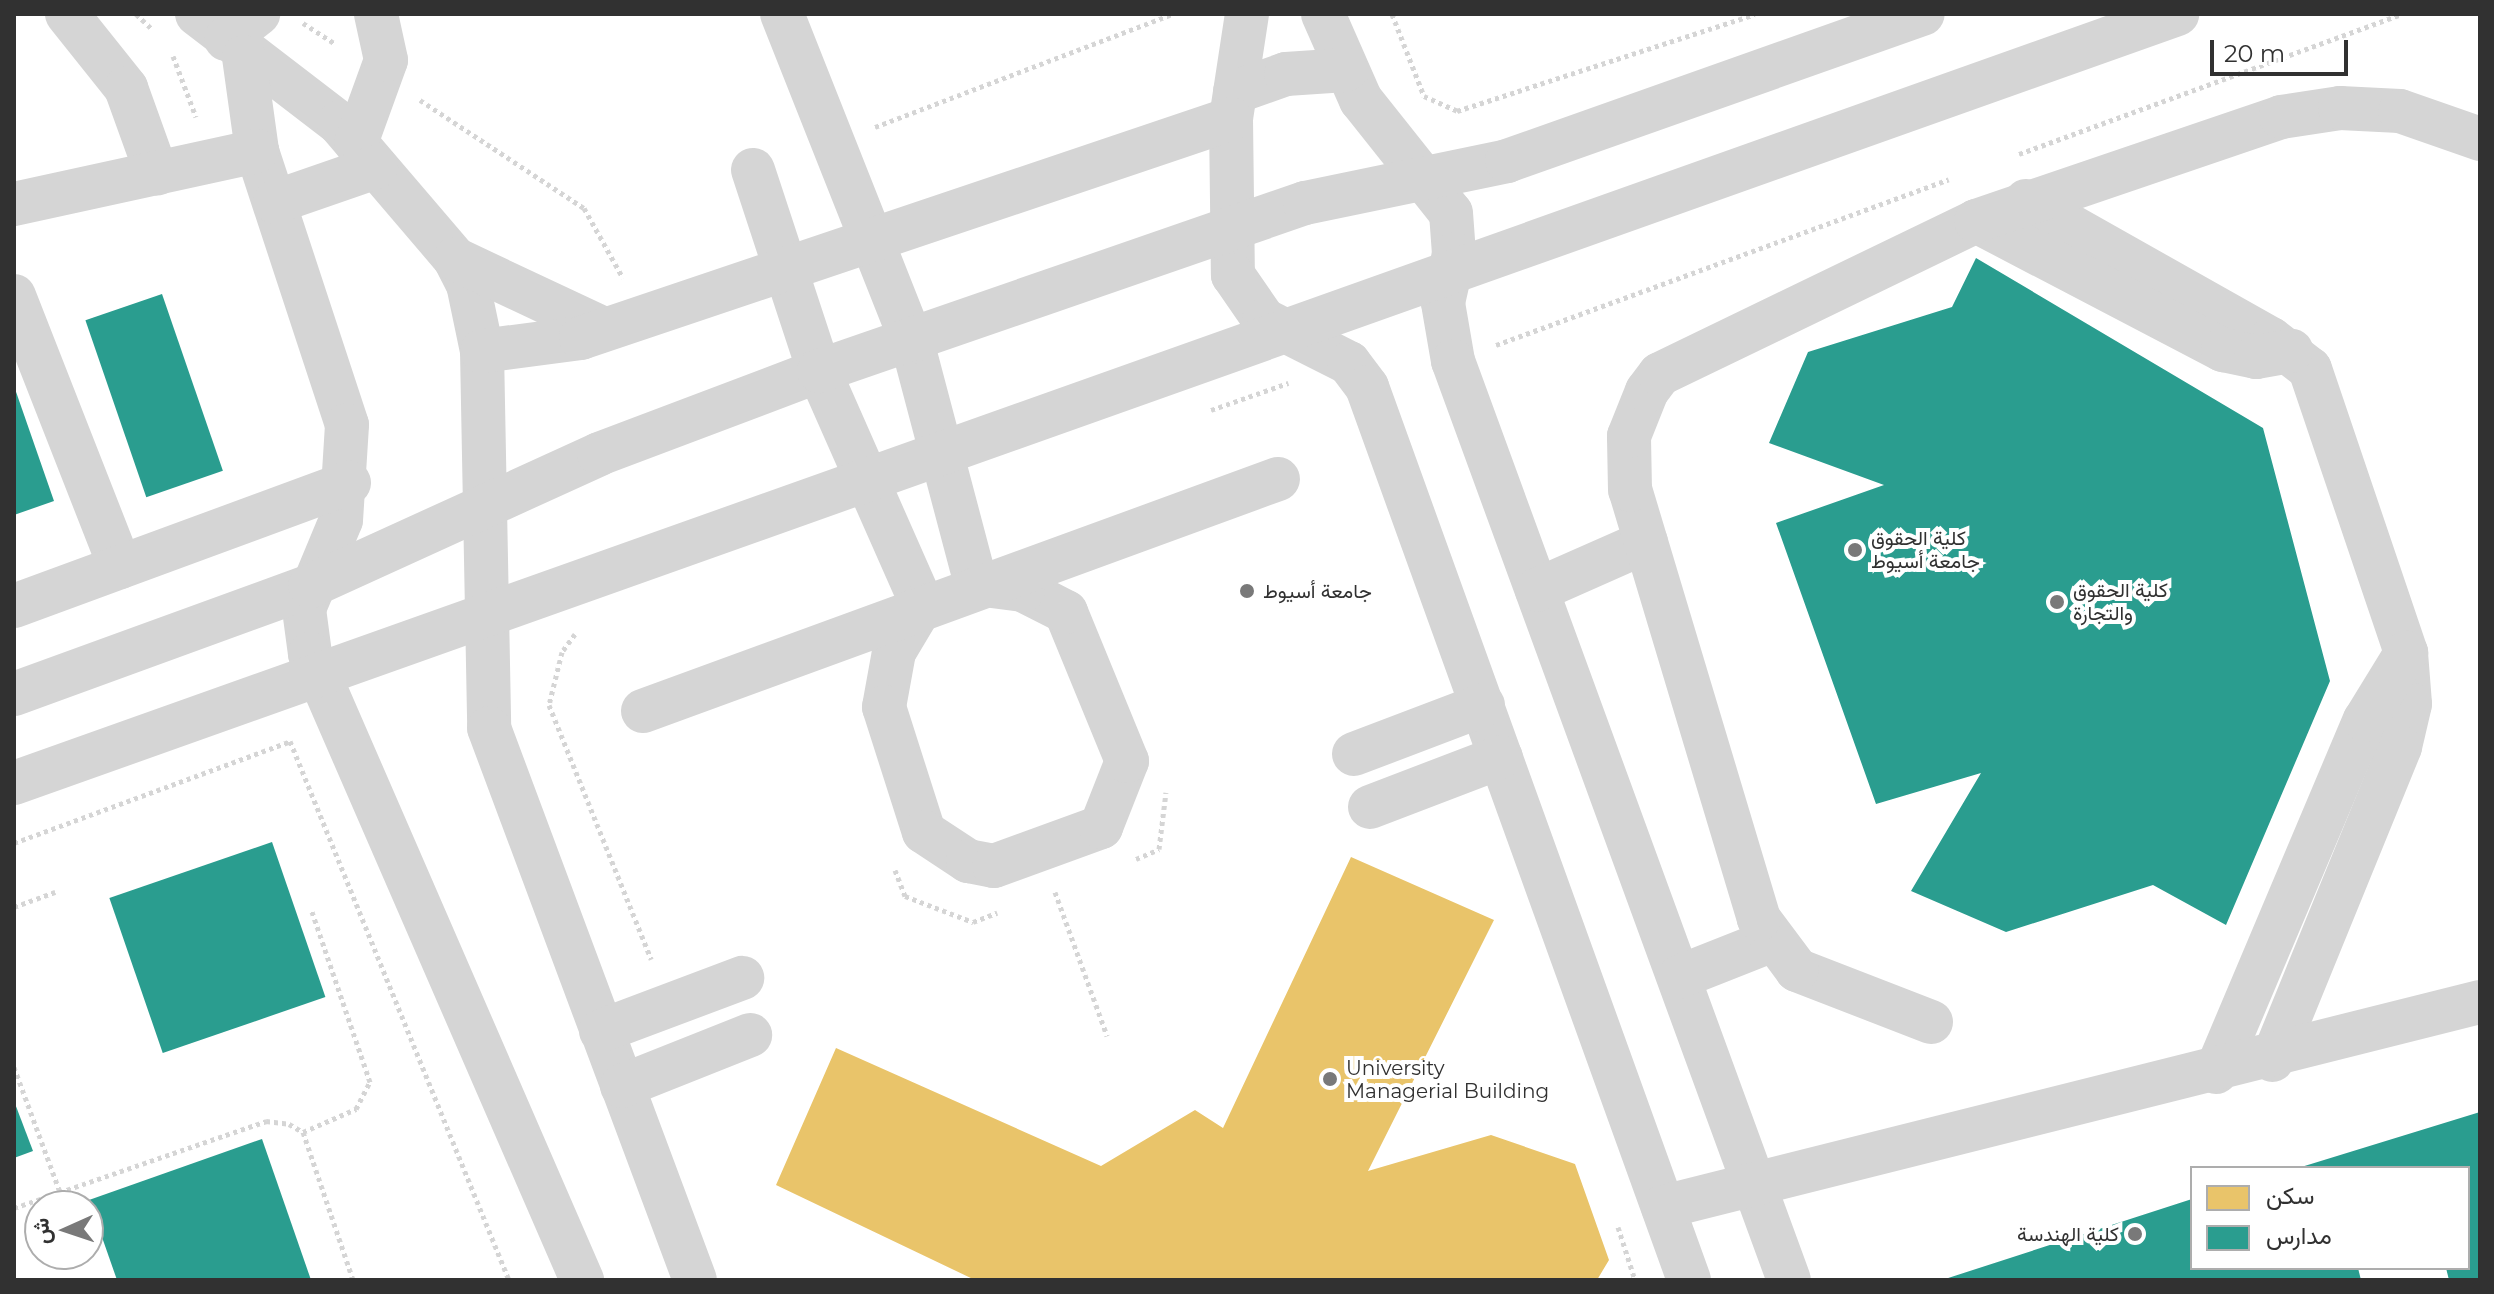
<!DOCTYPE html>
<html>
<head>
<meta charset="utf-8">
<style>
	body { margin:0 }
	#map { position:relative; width:2494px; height:1294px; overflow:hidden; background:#fff; font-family:Montserrat,Vazirmatn,sans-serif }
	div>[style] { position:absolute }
	.homes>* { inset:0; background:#e9c46a }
	.schools>* { inset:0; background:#2a9d8f; transform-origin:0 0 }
	.path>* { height:5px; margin-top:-2.5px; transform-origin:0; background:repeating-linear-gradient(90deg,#d5d5d5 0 4px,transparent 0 8px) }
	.minor>* { height:44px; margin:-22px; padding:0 22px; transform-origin:22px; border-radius:22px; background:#d5d5d5 }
	.dots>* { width:22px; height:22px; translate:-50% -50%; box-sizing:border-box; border:4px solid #fff; border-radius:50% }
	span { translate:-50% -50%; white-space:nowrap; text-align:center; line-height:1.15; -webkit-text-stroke:8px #fff; paint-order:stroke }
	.poi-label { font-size:20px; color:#313131 }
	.left { translate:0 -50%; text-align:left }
	.right { translate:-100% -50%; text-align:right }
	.frame { position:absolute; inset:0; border:16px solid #313131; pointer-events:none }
	.legend { position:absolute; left:2190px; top:1166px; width:280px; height:104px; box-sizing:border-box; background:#fff; border:2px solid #adadad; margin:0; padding:10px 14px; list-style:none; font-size:24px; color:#313131 }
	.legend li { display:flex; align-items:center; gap:16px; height:40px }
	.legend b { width:40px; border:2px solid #adadad }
	.north { position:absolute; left:24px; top:1190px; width:80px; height:80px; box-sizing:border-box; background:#fff; border:2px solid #adadad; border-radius:50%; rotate:267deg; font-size:22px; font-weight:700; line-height:32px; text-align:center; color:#313131 }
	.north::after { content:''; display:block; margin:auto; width:28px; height:36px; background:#797979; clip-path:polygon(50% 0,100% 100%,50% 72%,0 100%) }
	.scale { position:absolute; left:2210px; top:40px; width:138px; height:36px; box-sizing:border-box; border:4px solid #313131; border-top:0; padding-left:10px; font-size:24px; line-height:28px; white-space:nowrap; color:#313131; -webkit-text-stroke:6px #fff; paint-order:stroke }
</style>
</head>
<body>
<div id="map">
	<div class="homes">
		<div style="clip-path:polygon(1351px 857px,1494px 920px,1368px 1171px,1491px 1135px,1575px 1164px,1609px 1260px,1597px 1280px,975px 1280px,776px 1185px,836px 1048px,1101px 1166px,1195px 1110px,1223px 1128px)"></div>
	</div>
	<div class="schools">
		<div style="clip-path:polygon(1976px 258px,2263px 428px,2330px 681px,2226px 925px,2153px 885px,2006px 932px,1911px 891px,1981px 773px,1876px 804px,1776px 523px,1884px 485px,1769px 443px,1808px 352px,1952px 307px)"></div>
		<div style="left:162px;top:294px;width:187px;height:81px;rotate:71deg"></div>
		<div style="clip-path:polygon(14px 386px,54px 501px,14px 515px)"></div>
		<div style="left:272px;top:842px;width:164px;height:172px;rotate:71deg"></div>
		<div style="clip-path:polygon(14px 1101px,33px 1151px,14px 1158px)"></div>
		<div style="clip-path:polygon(2480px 1112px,2480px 1280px,2449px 1280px,2446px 1268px,2468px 1268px,2468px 1168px,2298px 1168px)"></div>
		<div style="clip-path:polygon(262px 1139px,311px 1280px,117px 1280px,89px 1200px)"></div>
		<div style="clip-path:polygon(2192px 1199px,2192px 1268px,2358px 1268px,2361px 1280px,1942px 1280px)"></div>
	</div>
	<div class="path">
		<div style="left:136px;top:14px;width:22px;rotate:43deg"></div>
		<div style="left:1392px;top:14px;width:88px;rotate:68.7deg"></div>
		<div style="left:1424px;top:96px;width:36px;rotate:24deg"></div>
		<div style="left:1457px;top:111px;width:313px;rotate:-18deg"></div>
		<div style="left:303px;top:23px;width:38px;rotate:33deg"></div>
		<div style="left:173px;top:56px;width:65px;rotate:69.3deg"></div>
		<div style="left:420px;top:100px;width:196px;rotate:33.4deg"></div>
		<div style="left:584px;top:208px;width:80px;rotate:60.9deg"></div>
		<div style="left:875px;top:127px;width:319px;rotate:-20.8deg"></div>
		<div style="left:2019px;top:154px;width:408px;rotate:-20.1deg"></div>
		<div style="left:1496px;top:345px;width:482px;rotate:-20.1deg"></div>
		<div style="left:1211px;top:410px;width:82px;rotate:-19.3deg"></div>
		<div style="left:575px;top:634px;width:22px;rotate:126deg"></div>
		<div style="left:562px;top:652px;width:55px;rotate:103.8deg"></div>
		<div style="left:549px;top:705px;width:274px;rotate:68.1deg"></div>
		<div style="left:290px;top:741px;width:582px;rotate:67.89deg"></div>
		<div style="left:14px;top:843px;width:295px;rotate:-20.2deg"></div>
		<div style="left:1136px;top:859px;width:25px;rotate:-23deg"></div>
		<div style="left:1159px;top:849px;width:57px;rotate:-83deg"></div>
		<div style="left:895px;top:870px;width:28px;rotate:69deg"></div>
		<div style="left:905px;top:896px;width:73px;rotate:20.9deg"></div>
		<div style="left:973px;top:922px;width:26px;rotate:-21deg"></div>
		<div style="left:1055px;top:892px;width:153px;rotate:70.1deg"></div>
		<div style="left:14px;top:907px;width:44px;rotate:-20.1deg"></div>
		<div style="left:14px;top:1067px;width:133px;rotate:69.8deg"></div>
		<div style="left:303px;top:1132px;width:58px;rotate:-23.5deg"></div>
		<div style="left:356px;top:1109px;width:30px;rotate:-63deg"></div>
		<div style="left:370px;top:1082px;width:183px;rotate:-108.8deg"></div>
		<div style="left:14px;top:1208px;width:267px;rotate:-19deg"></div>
		<div style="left:266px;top:1121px;width:23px;rotate:7deg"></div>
		<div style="left:289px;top:1124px;width:16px;rotate:30deg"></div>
		<div style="left:303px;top:1132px;width:156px;rotate:71.3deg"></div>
		<div style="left:1618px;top:1227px;width:56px;rotate:72.2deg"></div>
	</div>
	<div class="minor">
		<div style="left:67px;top:14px;width:95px;rotate:51.4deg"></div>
		<div style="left:126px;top:88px;width:91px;rotate:70.2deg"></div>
		<div style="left:197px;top:14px;width:179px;rotate:37.5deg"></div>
		<div style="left:339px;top:123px;width:179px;rotate:49.5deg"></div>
		<div style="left:455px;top:259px;width:28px;rotate:63deg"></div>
		<div style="left:468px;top:284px;width:68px;rotate:78.2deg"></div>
		<div style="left:482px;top:351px;width:377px;rotate:88.9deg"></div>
		<div style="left:489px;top:728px;width:589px;rotate:69.54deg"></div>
		<div style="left:1247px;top:14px;width:106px;rotate:98.7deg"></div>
		<div style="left:1231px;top:119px;width:156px;rotate:89.3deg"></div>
		<div style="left:1233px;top:275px;width:55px;rotate:55.4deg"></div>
		<div style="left:1264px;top:320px;width:95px;rotate:26.8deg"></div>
		<div style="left:1349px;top:363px;width:30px;rotate:53deg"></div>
		<div style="left:1367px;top:387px;width:949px;rotate:70.17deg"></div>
		<div style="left:1323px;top:14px;width:94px;rotate:66.2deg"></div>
		<div style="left:1361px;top:100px;width:144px;rotate:51.5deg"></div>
		<div style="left:1451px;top:213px;width:41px;rotate:85.8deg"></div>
		<div style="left:1454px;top:254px;width:50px;rotate:102.7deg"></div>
		<div style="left:1443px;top:303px;width:59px;rotate:80.2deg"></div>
		<div style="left:1453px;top:361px;width:978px;rotate:69.92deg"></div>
		<div style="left:226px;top:39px;width:41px;rotate:-38deg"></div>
		<div style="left:244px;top:57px;width:95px;rotate:82.1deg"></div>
		<div style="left:257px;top:151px;width:288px;rotate:71.8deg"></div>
		<div style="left:347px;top:425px;width:95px;rotate:93.6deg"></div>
		<div style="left:341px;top:520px;width:96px;rotate:112.6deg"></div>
		<div style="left:304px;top:609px;width:45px;rotate:82.4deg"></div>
		<div style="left:310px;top:654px;width:683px;rotate:66.51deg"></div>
		<div style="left:1235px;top:92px;width:54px;rotate:-19.4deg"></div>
		<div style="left:1286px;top:74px;width:60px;rotate:-3.8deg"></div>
		<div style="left:356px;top:143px;width:88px;rotate:-70.1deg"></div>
		<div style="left:386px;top:60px;width:47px;rotate:-102.3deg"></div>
		<div style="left:753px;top:170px;width:212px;rotate:71.8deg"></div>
		<div style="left:819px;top:371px;width:256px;rotate:66.2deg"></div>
		<div style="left:922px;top:605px;width:55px;rotate:120.8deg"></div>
		<div style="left:894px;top:652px;width:56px;rotate:100.3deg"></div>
		<div style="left:884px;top:707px;width:131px;rotate:72.3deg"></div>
		<div style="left:924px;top:832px;width:53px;rotate:33.4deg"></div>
		<div style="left:968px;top:861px;width:26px;rotate:11deg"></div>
		<div style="left:994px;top:866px;width:114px;rotate:-20deg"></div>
		<div style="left:1101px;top:827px;width:71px;rotate:-68.5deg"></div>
		<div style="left:1127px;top:761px;width:161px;rotate:-112.3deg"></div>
		<div style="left:1066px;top:612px;width:48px;rotate:-152.9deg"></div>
		<div style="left:1023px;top:590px;width:47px;rotate:-172.7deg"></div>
		<div style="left:976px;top:584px;width:250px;rotate:-104.8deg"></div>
		<div style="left:912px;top:342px;width:353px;rotate:-111.6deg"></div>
		<div style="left:2026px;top:201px;width:281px;rotate:29.4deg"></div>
		<div style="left:2271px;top:339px;width:49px;rotate:37.6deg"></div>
		<div style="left:2310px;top:369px;width:300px;rotate:71.3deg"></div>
		<div style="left:2406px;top:653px;width:51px;rotate:85.5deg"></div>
		<div style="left:2410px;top:704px;width:44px;rotate:103.1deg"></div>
		<div style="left:2400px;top:747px;width:338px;rotate:112.2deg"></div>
		<div style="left:275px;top:202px;width:107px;rotate:-19.1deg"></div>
		<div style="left:14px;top:204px;width:249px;rotate:-12.3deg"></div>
		<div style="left:1976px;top:221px;width:279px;rotate:27.6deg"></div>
		<div style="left:2223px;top:350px;width:34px;rotate:12deg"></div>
		<div style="left:2256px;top:357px;width:36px;rotate:-10deg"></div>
		<div style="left:455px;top:259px;width:165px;rotate:25.2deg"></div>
		<div style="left:14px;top:296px;width:291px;rotate:68.6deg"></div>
		<div style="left:482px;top:351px;width:100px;rotate:-7.5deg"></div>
		<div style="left:581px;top:338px;width:686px;rotate:-18.62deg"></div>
		<div style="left:1537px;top:590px;width:119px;rotate:-23.8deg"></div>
		<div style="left:14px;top:606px;width:357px;rotate:-20.2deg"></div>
		<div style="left:14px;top:694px;width:315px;rotate:-20deg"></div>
		<div style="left:310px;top:586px;width:318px;rotate:-24.5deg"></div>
		<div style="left:599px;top:454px;width:235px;rotate:-20.7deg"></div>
		<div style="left:819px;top:371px;width:514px;rotate:-19.07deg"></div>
		<div style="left:1305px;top:203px;width:206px;rotate:-11.7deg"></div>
		<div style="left:1507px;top:161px;width:441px;rotate:-19.5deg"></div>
		<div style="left:643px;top:711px;width:676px;rotate:-20.07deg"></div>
		<div style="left:1354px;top:754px;width:138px;rotate:-20.8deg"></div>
		<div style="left:14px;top:783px;width:2296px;rotate:-19.57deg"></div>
		<div style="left:1370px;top:807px;width:140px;rotate:-20.9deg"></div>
		<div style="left:1679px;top:977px;width:98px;rotate:-21.6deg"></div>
		<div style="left:1931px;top:1022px;width:144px;rotate:-158.8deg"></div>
		<div style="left:1797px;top:970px;width:64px;rotate:-126.7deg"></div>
		<div style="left:1759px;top:919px;width:448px;rotate:-106.7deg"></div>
		<div style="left:1630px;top:490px;width:54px;rotate:-91.1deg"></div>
		<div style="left:1629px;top:436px;width:48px;rotate:-68.2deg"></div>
		<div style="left:1647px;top:391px;width:21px;rotate:-53deg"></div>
		<div style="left:1660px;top:374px;width:351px;rotate:-25.8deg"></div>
		<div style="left:1976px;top:221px;width:322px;rotate:-18.8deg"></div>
		<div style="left:2281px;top:117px;width:60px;rotate:-8.7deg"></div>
		<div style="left:2340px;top:108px;width:60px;rotate:2.9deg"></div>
		<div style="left:2400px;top:111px;width:85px;rotate:19.3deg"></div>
		<div style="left:601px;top:1031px;width:151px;rotate:-20.6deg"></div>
		<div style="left:2216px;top:1072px;width:382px;rotate:-67.1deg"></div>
		<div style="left:2365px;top:720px;width:79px;rotate:-58.5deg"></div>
		<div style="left:622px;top:1086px;width:138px;rotate:-21.7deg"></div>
		<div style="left:1663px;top:1207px;width:842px;rotate:-14.09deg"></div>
	</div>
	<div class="dots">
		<div style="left:1855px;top:550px;background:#797979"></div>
		<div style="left:1247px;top:591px;background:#797979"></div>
		<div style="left:2057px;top:602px;background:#797979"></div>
		<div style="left:1330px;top:1079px;background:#797979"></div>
		<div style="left:2135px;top:1234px;background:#797979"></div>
	</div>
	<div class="poi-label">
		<span class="left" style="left:1871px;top:550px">كلية الحقوق<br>جامعة أسيوط</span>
		<span class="left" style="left:2073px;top:602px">كلية الحقوق<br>والتجارة</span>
		<span class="left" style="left:1263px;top:591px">جامعة أسيوط</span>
		<span class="left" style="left:1346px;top:1080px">University<br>Managerial Building</span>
		<span class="right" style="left:2119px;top:1234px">كلية الهندسة</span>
	</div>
	<div class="frame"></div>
	<ul class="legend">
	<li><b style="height:22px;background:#e9c46a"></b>سكن</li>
	<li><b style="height:22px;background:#2a9d8f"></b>مدارس</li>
	</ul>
	<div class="north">ش</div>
	<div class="scale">20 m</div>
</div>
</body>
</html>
